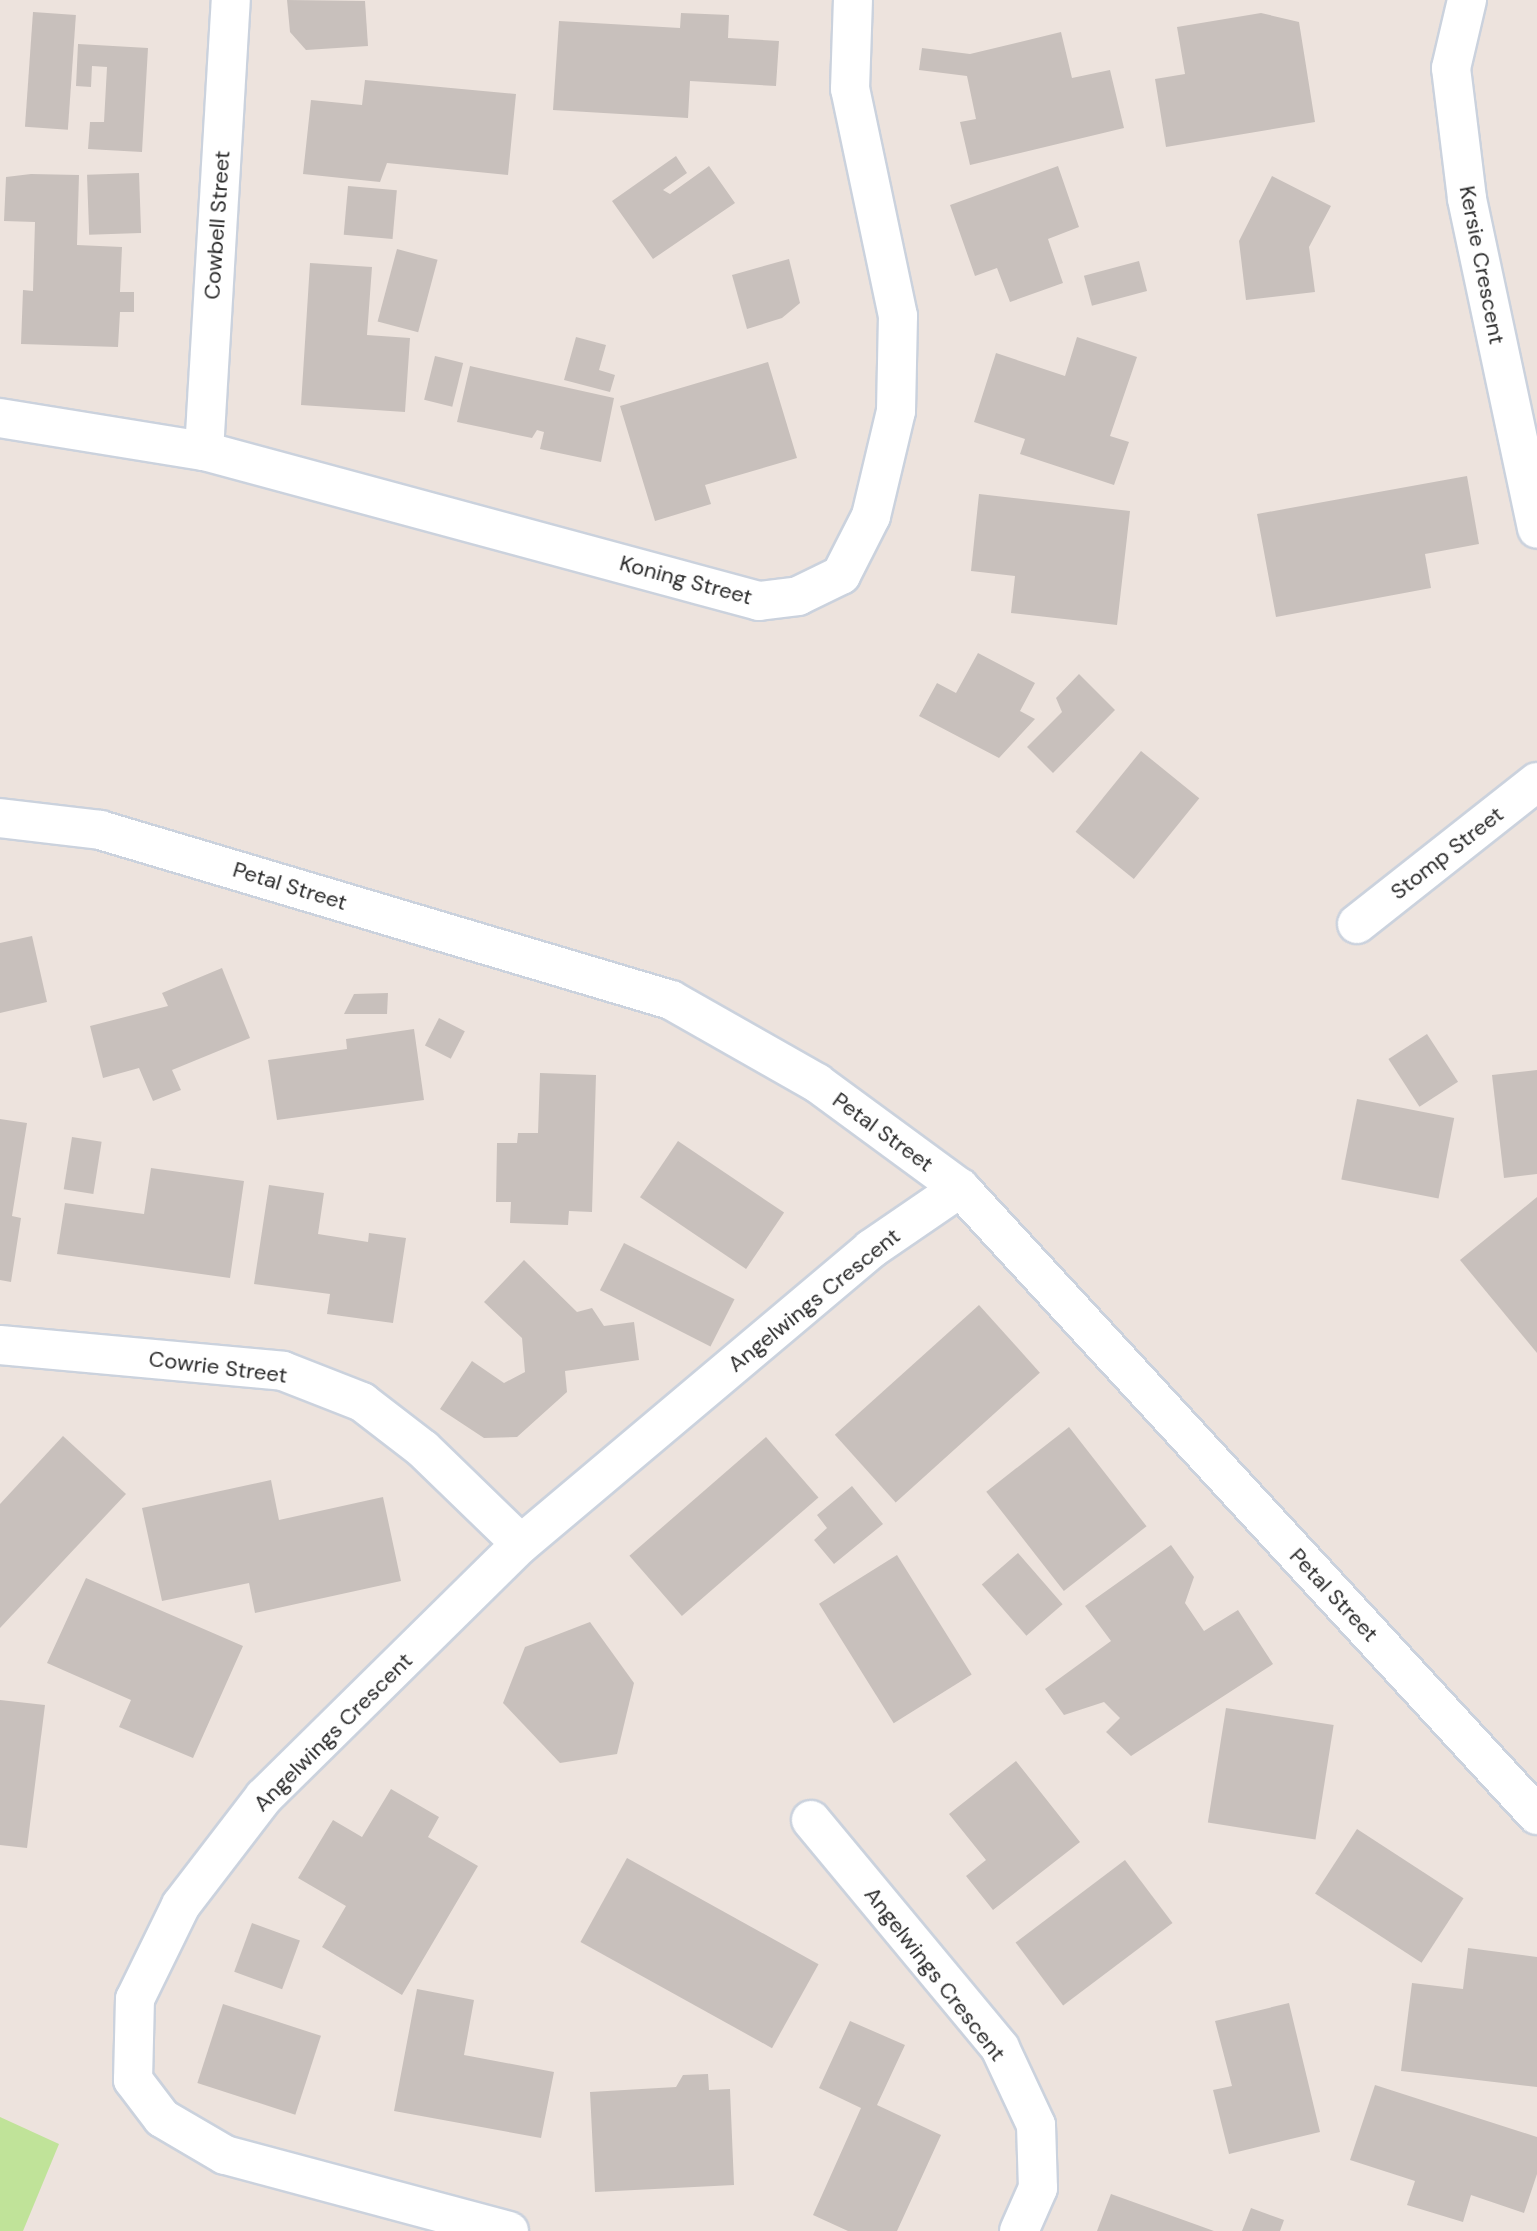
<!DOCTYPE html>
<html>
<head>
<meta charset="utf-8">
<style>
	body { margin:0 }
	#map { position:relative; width:1537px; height:2231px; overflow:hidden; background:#ede3dd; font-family:"DM Sans",sans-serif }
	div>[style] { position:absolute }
	.green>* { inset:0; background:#c0e399 }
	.building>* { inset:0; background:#c8c0bc; transform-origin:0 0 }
	.roads { filter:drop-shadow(2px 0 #cbd2dd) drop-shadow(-2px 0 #cbd2dd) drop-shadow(0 2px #cbd2dd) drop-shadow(0 -2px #cbd2dd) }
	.street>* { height:38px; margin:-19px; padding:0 19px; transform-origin:19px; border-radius:19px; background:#fff }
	span { translate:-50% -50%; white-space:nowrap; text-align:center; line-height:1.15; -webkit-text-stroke:6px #fff; paint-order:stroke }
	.street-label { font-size:22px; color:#2b2b2b }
</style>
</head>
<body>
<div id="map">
	<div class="green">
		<div style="clip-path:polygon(0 2117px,59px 2144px,23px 2231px,0 2231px)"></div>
	</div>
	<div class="building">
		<div style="clip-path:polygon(287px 0,365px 1px,368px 46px,306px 50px,290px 32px)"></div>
		<div style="left:33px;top:12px;width:43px;height:115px;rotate:4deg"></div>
		<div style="clip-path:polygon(681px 13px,729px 15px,728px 38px,779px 41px,776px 86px,690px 81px,688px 118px,553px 110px,559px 21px,680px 28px)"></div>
		<div style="clip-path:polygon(1261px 13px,1299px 22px,1315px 122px,1166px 147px,1155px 79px,1185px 74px,1177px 27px)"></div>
		<div style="clip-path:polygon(1061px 32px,1072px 78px,1110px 70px,1124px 128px,970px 165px,960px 122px,976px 119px,967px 76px,919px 70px,922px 48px,970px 54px)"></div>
		<div style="clip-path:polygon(78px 44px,148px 48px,142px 152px,88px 149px,90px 122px,104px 122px,107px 67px,92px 66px,91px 87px,76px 86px)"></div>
		<div style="clip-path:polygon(365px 80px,516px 94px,508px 175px,387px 163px,380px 182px,303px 174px,311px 100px,362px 105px)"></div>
		<div style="clip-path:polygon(676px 156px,687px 173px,663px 190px,670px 194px,709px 166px,735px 203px,653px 259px,612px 201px)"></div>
		<div style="clip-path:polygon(1058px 166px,1079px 227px,1048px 239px,1063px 283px,1010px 302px,997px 268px,975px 276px,950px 205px)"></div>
		<div style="left:139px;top:173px;width:60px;height:52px;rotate:88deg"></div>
		<div style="clip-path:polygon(31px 174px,79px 175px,77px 245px,122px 247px,120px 292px,134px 292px,134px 312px,120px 312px,118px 347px,21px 344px,23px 290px,33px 291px,35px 222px,4px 221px,6px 177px)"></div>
		<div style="clip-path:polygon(1272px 176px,1331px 206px,1309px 247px,1315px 292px,1246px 300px,1239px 241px)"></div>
		<div style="left:348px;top:186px;width:49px;height:49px;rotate:5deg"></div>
		<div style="left:397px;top:249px;width:42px;height:75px;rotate:15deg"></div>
		<div style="clip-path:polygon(789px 259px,800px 303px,782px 318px,747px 329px,732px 275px)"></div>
		<div style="left:1139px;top:261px;width:31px;height:57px;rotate:75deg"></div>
		<div style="clip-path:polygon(310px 263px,372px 267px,367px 335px,410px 338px,405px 412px,301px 405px)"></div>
		<div style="clip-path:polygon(576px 337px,606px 345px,599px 370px,615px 375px,610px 392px,564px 380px)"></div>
		<div style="clip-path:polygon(1077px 337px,1137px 357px,1110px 436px,1129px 442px,1114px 485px,1020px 454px,1025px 439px,974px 422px,996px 353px,1065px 376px)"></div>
		<div style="left:435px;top:356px;width:29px;height:45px;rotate:14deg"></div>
		<div style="clip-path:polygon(768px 362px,797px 458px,705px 485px,711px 504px,655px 521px,620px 406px)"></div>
		<div style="clip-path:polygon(470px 366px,614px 398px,601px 462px,540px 449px,544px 432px,537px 430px,532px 438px,457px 422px)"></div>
		<div style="clip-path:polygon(1467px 476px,1479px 544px,1425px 554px,1431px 588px,1276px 617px,1257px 514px)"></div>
		<div style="clip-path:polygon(979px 494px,1130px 511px,1117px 625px,1011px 613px,1015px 576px,971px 571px)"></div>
		<div style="clip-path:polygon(978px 653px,1035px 683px,1020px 711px,1035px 719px,999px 758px,919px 716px,937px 683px,956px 693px)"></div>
		<div style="clip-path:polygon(1079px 674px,1115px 710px,1053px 773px,1027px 747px,1062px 712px,1056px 698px)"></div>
		<div style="left:1141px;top:751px;width:75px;height:104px;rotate:39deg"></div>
		<div style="clip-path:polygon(32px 936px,47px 1002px,0 1013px,0 943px)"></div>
		<div style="clip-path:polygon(222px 968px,250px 1038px,172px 1070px,181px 1090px,153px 1101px,139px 1068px,103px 1078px,90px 1026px,168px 1006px,162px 993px)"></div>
		<div style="clip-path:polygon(388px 993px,387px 1014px,344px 1014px,354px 994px)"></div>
		<div style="left:439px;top:1018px;width:29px;height:31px;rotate:27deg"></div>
		<div style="clip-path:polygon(414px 1029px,424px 1100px,277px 1120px,268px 1060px,347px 1049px,346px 1039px)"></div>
		<div style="left:1427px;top:1034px;width:57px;height:46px;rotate:57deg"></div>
		<div style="clip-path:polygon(1537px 1070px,1537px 1174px,1504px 1178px,1492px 1075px)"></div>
		<div style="clip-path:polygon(540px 1073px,596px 1075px,592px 1212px,569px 1211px,568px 1225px,510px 1223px,511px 1202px,496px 1202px,497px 1143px,517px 1143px,518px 1133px,538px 1133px)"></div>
		<div style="left:1357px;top:1099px;width:99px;height:82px;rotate:11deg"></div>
		<div style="clip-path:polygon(0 1119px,27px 1123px,12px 1216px,21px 1218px,11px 1282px,0 1280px)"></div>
		<div style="left:72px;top:1137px;width:30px;height:53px;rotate:9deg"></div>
		<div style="left:678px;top:1141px;width:128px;height:68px;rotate:34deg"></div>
		<div style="clip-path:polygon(151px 1168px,244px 1181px,230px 1278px,57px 1254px,65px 1203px,144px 1214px)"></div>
		<div style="clip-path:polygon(269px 1185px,324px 1193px,318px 1234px,368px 1242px,369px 1233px,406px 1238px,393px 1323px,327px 1314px,330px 1294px,254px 1284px)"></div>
		<div style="clip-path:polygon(1537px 1197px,1537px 1353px,1460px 1260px)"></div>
		<div style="left:624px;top:1243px;width:124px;height:53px;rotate:27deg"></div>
		<div style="clip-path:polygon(524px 1260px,577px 1312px,592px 1308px,604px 1326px,634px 1322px,639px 1360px,565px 1371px,567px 1392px,517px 1437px,484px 1438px,440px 1409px,472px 1361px,504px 1383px,525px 1372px,522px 1338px,484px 1302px)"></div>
		<div style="left:979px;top:1305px;width:91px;height:194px;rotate:48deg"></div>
		<div style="left:1069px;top:1427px;width:126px;height:105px;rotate:52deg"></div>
		<div style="clip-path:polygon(63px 1436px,126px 1494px,0 1628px,0 1504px)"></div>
		<div style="left:766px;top:1437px;width:80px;height:181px;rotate:49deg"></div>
		<div style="clip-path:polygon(271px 1480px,279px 1520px,383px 1497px,401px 1581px,255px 1613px,249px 1583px,162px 1601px,142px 1508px)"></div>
		<div style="clip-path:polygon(852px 1486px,883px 1524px,834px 1564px,814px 1540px,827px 1528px,817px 1515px)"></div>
		<div style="clip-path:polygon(1171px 1545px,1194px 1577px,1185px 1603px,1204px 1631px,1238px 1610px,1273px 1664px,1131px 1756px,1106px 1732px,1120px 1718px,1104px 1702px,1064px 1715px,1045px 1689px,1111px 1641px,1085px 1606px)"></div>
		<div style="left:1018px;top:1553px;width:68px;height:48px;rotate:49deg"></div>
		<div style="left:897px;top:1555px;width:141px;height:92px;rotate:58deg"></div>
		<div style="clip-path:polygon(86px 1578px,243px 1646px,193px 1758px,119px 1727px,131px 1700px,47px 1663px)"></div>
		<div style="clip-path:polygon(590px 1622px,634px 1683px,617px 1754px,560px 1763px,503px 1703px,525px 1647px)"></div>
		<div style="clip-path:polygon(0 1700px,45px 1705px,27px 1848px,0 1845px)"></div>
		<div style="left:1226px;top:1708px;width:109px;height:116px;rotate:9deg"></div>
		<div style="clip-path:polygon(1016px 1761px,1080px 1842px,993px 1910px,966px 1876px,986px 1860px,949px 1814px)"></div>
		<div style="clip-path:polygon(391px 1789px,439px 1817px,428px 1837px,478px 1866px,402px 1995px,322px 1947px,346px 1906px,298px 1878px,333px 1820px,362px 1837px)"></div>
		<div style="left:1357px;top:1829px;width:127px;height:77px;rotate:33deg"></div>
		<div style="left:627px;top:1858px;width:219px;height:96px;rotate:29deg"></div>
		<div style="left:1125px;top:1860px;width:79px;height:137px;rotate:53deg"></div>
		<div style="left:252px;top:1923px;width:51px;height:52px;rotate:20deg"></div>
		<div style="clip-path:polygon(1468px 1948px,1537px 1957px,1537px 2087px,1401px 2071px,1412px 1983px,1463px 1989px)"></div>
		<div style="clip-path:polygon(417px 1989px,474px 2000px,464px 2055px,554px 2072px,541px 2138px,394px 2111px)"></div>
		<div style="clip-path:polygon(1289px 2003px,1320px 2132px,1229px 2154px,1213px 2090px,1232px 2086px,1215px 2021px)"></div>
		<div style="left:223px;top:2004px;width:103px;height:83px;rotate:18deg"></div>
		<div style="clip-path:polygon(850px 2021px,905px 2045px,877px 2105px,941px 2135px,897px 2231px,848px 2231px,813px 2215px,861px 2108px,819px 2088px)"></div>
		<div style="clip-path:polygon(708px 2074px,709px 2090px,730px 2089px,734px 2185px,595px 2192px,590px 2092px,676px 2087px,683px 2075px)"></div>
		<div style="clip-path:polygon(1375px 2085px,1537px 2137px,1537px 2174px,1524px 2213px,1471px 2195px,1463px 2222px,1407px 2205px,1415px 2181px,1350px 2160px)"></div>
		<div style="clip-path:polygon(1111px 2194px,1214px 2231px,1097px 2231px)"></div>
		<div style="clip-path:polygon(1251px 2208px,1284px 2220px,1280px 2231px,1242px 2231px)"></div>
	</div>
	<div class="roads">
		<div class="street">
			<div style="left:1467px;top:0;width:70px;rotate:103.2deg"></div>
			<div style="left:1451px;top:68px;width:132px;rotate:83deg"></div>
			<div style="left:1467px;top:199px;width:337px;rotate:78deg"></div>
			<div style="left:0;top:418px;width:207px;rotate:9.2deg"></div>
			<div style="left:204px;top:451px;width:575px;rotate:15.12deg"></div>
			<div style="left:759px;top:601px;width:39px;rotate:-7deg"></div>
			<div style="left:798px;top:596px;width:48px;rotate:-26deg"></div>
			<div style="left:841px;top:575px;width:66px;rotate:-63deg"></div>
			<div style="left:871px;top:516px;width:108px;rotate:-76.6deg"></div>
			<div style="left:896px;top:411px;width:95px;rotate:-88.8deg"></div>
			<div style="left:898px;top:316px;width:232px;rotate:-101.9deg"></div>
			<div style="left:850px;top:89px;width:89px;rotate:-88.1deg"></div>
			<div style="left:204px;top:451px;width:452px;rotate:-86.6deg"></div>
			<div style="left:0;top:818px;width:101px;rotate:6.8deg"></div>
			<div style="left:100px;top:830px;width:596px;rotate:16.58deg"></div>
			<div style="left:671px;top:1000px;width:168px;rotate:29.6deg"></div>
			<div style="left:817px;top:1083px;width:177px;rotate:36.3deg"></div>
			<div style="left:960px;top:1188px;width:852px;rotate:47.38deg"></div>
			<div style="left:1357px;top:924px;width:229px;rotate:-38.3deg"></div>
			<div style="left:0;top:1345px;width:284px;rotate:5.2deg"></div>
			<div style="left:283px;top:1371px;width:85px;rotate:21.4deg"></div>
			<div style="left:362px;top:1402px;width:77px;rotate:37.6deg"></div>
			<div style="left:423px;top:1449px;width:136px;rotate:44.1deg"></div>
			<div style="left:811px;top:1820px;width:296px;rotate:50.3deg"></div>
			<div style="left:1000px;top:2048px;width:85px;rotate:64.9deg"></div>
			<div style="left:1036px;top:2125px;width:63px;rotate:88.2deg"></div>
			<div style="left:1038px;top:2188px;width:47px;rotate:113.8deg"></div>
			<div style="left:509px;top:2231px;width:294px;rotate:-165deg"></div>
			<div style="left:225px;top:2155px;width:73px;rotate:-149.6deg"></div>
			<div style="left:162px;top:2118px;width:48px;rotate:-127.3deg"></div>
			<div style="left:133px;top:2080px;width:81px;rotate:-88.6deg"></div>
			<div style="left:135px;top:1999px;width:105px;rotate:-63.9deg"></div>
			<div style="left:181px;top:1905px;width:136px;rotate:-52.5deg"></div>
			<div style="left:264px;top:1797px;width:361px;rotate:-44.6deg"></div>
			<div style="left:521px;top:1544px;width:458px;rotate:-40.1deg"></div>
			<div style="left:871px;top:1249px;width:108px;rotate:-34.4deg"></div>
		</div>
	</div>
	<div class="street-label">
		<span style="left:217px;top:225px;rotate:-86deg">Cowbell Street</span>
		<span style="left:1482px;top:265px;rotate:79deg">Kersie Crescent</span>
		<span style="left:686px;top:580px;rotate:15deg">Koning Street</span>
		<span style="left:1447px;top:853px;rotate:-38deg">Stomp Street</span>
		<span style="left:290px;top:886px;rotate:17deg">Petal Street</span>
		<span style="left:883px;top:1132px;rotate:36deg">Petal Street</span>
		<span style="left:814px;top:1300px;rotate:-39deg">Angelwings Crescent</span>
		<span style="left:218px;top:1367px;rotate:7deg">Cowrie Street</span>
		<span style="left:1334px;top:1595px;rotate:47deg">Petal Street</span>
		<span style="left:333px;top:1732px;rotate:-45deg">Angelwings Crescent</span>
		<span style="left:935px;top:1974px;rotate:52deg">Angelwings Crescent</span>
	</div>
</div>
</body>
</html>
